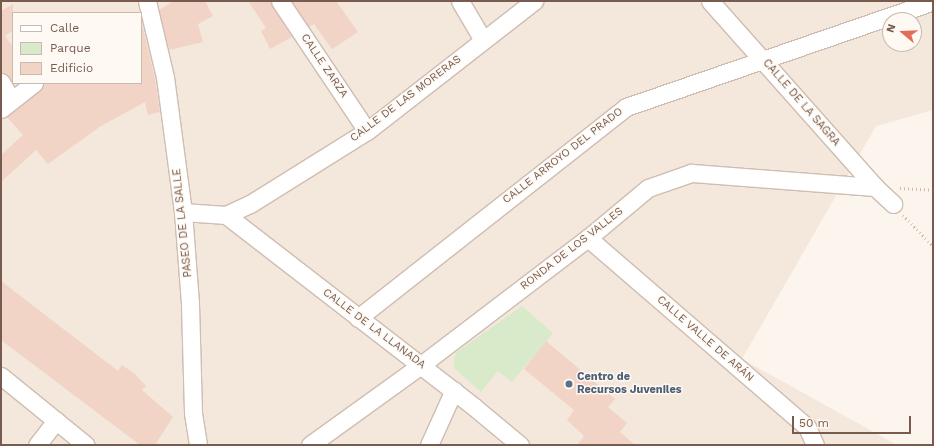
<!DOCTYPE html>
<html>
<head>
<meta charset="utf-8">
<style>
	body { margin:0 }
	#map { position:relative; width:934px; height:446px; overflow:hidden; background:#fcf5ed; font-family:"Work Sans",sans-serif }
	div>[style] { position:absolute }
	.residential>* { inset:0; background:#f4e7db }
	.green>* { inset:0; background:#d9eacb }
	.building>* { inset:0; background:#f1d4c5 }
	.path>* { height:2.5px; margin-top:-1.25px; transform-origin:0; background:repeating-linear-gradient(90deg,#d6b7a7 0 1px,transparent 0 4px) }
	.roads { filter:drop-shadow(1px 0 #cfbdb1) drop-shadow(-1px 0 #cfbdb1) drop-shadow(0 1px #cfbdb1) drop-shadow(0 -1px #cfbdb1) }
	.street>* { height:17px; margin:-8.5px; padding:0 8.5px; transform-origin:8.5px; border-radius:8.5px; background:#fff }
	.dots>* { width:11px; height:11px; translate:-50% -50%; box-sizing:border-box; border:2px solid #fef9f3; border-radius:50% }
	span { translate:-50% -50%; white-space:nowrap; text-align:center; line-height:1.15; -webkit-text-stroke:3px #fef9f3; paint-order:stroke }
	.street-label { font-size:11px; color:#785b4f }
	.service-label { font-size:11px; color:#4e5e75; font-weight:700 }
	.left { translate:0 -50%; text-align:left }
	.frame { position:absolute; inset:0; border:2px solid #785b4f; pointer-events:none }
	.legend { position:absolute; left:12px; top:12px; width:130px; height:72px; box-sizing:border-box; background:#fef9f3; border:1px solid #c8bab1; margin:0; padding:5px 7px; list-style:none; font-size:12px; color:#785b4f }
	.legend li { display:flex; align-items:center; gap:8px; height:20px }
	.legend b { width:20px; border:1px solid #c8bab1 }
	.north { position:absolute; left:882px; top:12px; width:40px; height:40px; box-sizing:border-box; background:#fef9f3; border:1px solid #c8bab1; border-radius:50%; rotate:289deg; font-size:11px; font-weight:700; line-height:16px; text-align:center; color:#785b4f }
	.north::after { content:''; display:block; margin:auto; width:14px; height:18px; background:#e06e58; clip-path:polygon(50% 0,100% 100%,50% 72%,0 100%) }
	.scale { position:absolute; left:792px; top:416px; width:119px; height:18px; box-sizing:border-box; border:2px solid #785b4f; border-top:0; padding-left:5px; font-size:12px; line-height:14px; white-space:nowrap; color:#785b4f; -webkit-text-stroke:3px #fef9f3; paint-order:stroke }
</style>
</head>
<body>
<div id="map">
	<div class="residential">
		<div style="clip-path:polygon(evenodd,1px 1px,933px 1px,933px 110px,876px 126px,742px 359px,897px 445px,1px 445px,1px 1px,13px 13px,141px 13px,141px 83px,13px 83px,13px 13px,1px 1px,890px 20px,914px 20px,914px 44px,890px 44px,890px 20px)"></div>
	</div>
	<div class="green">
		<div style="clip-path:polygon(522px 306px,553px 333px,512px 382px,498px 371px,481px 392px,454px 368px,454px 358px,457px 352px)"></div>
	</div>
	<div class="building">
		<div style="clip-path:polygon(174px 1px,205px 1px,213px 16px,198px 24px,203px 42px,169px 50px,159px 10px)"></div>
		<div style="clip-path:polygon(248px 1px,270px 1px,292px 37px,270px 49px,261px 31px,266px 28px)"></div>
		<div style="clip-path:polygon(292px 1px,336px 1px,358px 32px,332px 49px,314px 24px,309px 27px)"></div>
		<div style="clip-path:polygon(13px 4px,13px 30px,5px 36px,13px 47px,13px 83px,6px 74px,1px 72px,1px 11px)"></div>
		<div style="clip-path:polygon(141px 20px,155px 79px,160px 112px,148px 115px,145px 102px,101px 126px,48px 164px,36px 150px,1px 182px,1px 155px,23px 135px,7px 117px,40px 91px,44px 83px,141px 83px)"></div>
		<div style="clip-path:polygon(1px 281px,118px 371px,122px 365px,135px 374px,146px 386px,142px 390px,173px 417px,155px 445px,140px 445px,1px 340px)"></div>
		<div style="clip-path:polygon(546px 341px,615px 399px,608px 407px,627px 423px,620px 432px,635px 445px,577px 445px,584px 436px,567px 420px,574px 410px,524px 369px)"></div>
	</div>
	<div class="path">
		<div style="left:900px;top:188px;width:33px;rotate:3deg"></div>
		<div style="left:903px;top:215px;width:43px;rotate:45.9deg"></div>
	</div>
	<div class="roads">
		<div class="street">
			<div style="left:147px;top:1px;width:78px;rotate:76.7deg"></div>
			<div style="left:165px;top:77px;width:136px;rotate:82.4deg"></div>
			<div style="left:183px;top:212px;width:92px;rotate:85.6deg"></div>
			<div style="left:190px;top:304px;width:109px;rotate:88.4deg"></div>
			<div style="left:193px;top:413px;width:32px;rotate:81deg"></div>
			<div style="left:280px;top:1px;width:156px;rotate:56.2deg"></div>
			<div style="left:460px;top:1px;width:45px;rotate:59.5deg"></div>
			<div style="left:710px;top:1px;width:249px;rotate:48.4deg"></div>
			<div style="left:875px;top:187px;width:25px;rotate:43deg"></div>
			<div style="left:1px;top:82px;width:20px;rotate:60deg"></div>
			<div style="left:1px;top:109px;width:42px;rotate:-38.2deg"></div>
			<div style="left:183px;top:212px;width:43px;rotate:4deg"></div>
			<div style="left:226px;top:215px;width:26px;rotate:-25deg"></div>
			<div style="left:250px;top:204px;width:138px;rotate:-32deg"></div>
			<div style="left:367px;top:131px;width:212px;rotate:-37.9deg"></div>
			<div style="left:226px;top:215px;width:312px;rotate:37.7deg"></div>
			<div style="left:473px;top:406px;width:61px;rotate:39.7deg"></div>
			<div style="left:588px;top:238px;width:289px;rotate:40.8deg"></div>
			<div style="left:807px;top:427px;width:20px;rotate:66deg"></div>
			<div style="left:358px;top:318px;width:341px;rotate:-38.2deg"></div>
			<div style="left:626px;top:107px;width:325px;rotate:-19deg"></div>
			<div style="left:1px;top:376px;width:109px;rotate:39.1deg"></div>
			<div style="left:37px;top:445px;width:31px;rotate:-52deg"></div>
			<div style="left:310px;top:445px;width:137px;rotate:-35.8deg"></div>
			<div style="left:421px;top:365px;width:210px;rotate:-37.3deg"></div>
			<div style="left:588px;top:238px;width:78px;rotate:-39.8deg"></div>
			<div style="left:648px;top:188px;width:46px;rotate:-19.2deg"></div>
			<div style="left:691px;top:173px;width:185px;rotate:4.4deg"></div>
			<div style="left:429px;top:445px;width:60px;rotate:-65.6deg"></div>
		</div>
	</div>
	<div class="dots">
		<div style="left:569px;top:384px;background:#5c6f8a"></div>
	</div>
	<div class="street-label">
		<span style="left:324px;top:66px;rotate:56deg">CALLE ZARZA</span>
		<span style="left:406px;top:99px;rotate:-37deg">CALLE DE LAS MORERAS</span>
		<span style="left:801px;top:103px;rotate:49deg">CALLE DE LA SAGRA</span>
		<span style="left:563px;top:156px;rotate:-38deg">CALLE ARROYO DEL PRADO</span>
		<span style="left:183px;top:223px;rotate:-96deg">PASEO DE LA SALLE</span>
		<span style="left:572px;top:249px;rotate:-38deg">RONDA DE LOS VALLES</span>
		<span style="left:374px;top:329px;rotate:37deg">CALLE DE LA LLANADA</span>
		<span style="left:705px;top:339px;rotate:41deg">CALLE VALLE DE ARÁN</span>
	</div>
	<div class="service-label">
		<span class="left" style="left:577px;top:384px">Centro de<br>Recursos Juveniles</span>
	</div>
	<div class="frame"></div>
	<ul class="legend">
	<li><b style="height:5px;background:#fff"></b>Calle</li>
	<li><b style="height:11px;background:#d9eacb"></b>Parque</li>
	<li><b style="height:11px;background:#f1d4c5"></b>Edificio</li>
	</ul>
	<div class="north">N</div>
	<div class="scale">50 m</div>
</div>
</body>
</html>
